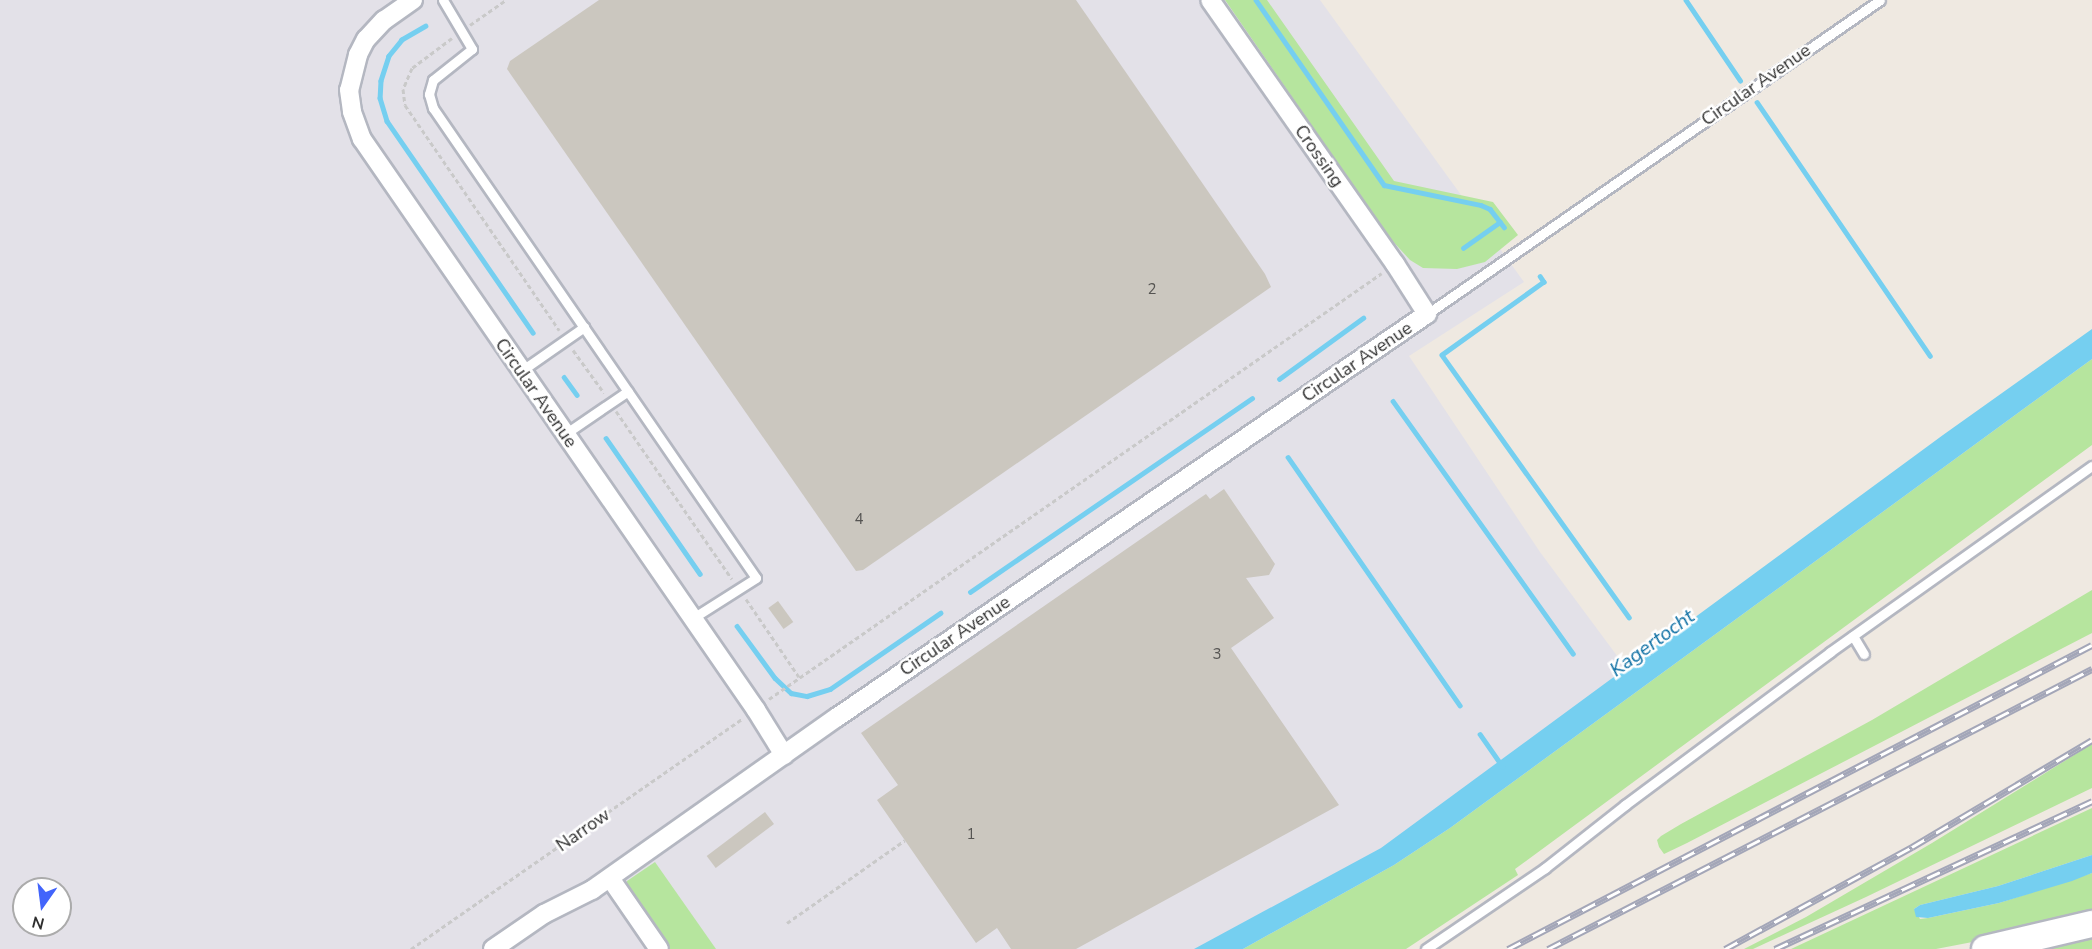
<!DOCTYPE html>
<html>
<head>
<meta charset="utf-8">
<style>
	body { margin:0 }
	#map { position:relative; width:2092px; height:949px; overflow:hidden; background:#efe9e1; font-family:"Nunito Sans",sans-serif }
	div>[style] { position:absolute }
	.industrial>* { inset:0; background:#e3e1e8 }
	.green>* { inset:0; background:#b6e59e }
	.water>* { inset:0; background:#75cff0 }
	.stream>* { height:4.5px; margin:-2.25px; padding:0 2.25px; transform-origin:2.25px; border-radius:2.25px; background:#75cff0 }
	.building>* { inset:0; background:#cbc7bf; transform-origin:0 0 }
	.path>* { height:3px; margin-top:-1.5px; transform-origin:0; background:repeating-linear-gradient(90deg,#c9c9c9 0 4.5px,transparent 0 7.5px) }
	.roads { filter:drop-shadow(2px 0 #b4b7c1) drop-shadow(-2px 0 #b4b7c1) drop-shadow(0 2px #b4b7c1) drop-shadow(0 -2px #b4b7c1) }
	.service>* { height:9px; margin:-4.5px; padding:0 4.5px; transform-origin:4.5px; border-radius:4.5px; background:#fff }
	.minor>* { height:18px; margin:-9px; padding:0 9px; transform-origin:9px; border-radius:9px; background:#fff }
	.secondary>* { height:26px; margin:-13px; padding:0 13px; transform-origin:13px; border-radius:13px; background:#fff }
	.rail>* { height:7px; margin-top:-3.5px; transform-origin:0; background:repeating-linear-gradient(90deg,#fff 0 14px,#a3a6b8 0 28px); box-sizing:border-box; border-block:2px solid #a3a6b8 }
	span { translate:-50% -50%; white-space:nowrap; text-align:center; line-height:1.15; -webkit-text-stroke:5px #fff; paint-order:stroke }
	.number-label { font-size:15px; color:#555452 }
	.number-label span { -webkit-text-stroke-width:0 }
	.street-label { font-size:18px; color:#2e2e2e }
	.water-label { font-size:20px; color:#0d6fa3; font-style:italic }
	.north { position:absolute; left:12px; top:877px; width:60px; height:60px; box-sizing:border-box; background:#fff; border:2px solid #ababab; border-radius:50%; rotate:194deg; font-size:16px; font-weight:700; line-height:24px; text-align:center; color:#2e2e2e }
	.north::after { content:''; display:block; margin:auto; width:21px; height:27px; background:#4264fb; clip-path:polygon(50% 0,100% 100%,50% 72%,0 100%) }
</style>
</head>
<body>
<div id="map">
	<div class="industrial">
		<div style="clip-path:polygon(evenodd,0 0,1320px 0,1524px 282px,1409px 356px,1540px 552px,1638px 684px,1378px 856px,1214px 949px,0 949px,0 0,24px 889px,60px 889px,60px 925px,24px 925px,24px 889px)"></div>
	</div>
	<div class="green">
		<div style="clip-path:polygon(1225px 0,1267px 0,1394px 181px,1493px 202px,1518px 235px,1485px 262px,1457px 269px,1423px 268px,1410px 260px,1388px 236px)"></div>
		<div style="clip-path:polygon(2092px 359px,2092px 445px,1515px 869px,1518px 875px,1406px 949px,1243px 949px,1394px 865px,1450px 828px)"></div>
		<div style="clip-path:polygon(2092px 590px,2092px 633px,1687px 843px,1664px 854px,1659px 847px,1657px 840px,1661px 836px,1681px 824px,1872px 720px)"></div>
		<div style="clip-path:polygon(2092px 744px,2092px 788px,1866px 897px,1753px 949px,1744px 949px,1806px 917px,1932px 843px)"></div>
		<div style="clip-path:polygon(2092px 808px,2092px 855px,1998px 886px,1920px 905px,1914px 909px,1920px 919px,1928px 918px,1999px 903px,2092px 873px,2092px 913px,2009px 935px,1936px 949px,1791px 949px)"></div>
		<div style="clip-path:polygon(655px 862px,716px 949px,667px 949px,626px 887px,627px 881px)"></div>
		<div style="clip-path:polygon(2092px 933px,2092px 949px,2031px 949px)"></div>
	</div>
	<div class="water">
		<div style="clip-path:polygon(2092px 329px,2092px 359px,1450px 828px,1394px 865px,1243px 949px,1194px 949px,1381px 848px,1943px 435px)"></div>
		<div style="clip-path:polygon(2092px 855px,2092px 873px,2072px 881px,1999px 903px,1928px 918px,1916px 917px,1914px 909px,1920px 905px,1998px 886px)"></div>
	</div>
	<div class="stream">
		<div style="left:1256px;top:0;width:225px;rotate:55.3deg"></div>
		<div style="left:1384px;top:185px;width:99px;rotate:11.7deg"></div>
		<div style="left:1481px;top:205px;width:10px;rotate:24deg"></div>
		<div style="left:1490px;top:209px;width:23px;rotate:52deg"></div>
		<div style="left:1686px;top:0;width:97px;rotate:56deg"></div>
		<div style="left:426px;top:26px;width:28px;rotate:150deg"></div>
		<div style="left:402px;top:40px;width:21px;rotate:129deg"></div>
		<div style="left:389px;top:56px;width:26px;rotate:108deg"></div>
		<div style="left:381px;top:81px;width:17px;rotate:93deg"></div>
		<div style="left:380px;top:98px;width:24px;rotate:73deg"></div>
		<div style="left:387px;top:121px;width:257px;rotate:55.4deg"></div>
		<div style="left:1757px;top:102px;width:307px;rotate:55.7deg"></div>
		<div style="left:1463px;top:248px;width:45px;rotate:-35.1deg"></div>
		<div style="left:1540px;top:276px;width:7px;rotate:56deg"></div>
		<div style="left:1544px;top:282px;width:125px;rotate:144.4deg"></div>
		<div style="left:1442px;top:355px;width:322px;rotate:54.5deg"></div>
		<div style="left:564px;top:377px;width:22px;rotate:54deg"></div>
		<div style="left:1279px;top:379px;width:104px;rotate:-36deg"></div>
		<div style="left:1393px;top:401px;width:310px;rotate:54.5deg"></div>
		<div style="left:606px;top:438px;width:165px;rotate:55.3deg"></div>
		<div style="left:1288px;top:457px;width:302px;rotate:55.3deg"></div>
		<div style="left:970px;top:592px;width:342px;rotate:-34.5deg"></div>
		<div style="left:737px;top:626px;width:64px;rotate:53.8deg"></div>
		<div style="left:775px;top:678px;width:22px;rotate:43deg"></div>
		<div style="left:791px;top:693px;width:16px;rotate:11deg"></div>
		<div style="left:807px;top:696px;width:24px;rotate:-17deg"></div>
		<div style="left:830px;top:689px;width:134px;rotate:-34.6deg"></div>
		<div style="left:1480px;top:734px;width:40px;rotate:55.1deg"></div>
	</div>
	<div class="building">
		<div style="clip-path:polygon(599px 0,1076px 0,1265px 274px,1271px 287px,863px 570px,856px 571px,507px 69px,510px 61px)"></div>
		<div style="clip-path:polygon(1224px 489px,1275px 564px,1269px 575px,1246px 578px,1274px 618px,1231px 648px,1339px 805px,1076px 949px,1011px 949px,997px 928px,976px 943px,877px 800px,898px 785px,861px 733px,1200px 498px,1206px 494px,1210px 499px)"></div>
		<div style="left:778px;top:601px;width:26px;height:12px;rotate:54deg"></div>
		<div style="left:765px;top:812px;width:15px;height:73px;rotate:53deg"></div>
	</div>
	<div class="path">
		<div style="left:470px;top:25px;width:44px;rotate:-34.8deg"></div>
		<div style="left:452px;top:38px;width:50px;rotate:143.1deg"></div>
		<div style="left:412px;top:68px;width:23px;rotate:113deg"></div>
		<div style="left:403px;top:89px;width:16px;rotate:83deg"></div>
		<div style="left:405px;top:105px;width:273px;rotate:55.6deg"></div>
		<div style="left:573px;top:350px;width:53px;rotate:54.2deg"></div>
		<div style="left:616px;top:411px;width:204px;rotate:55.4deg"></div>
		<div style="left:746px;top:599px;width:94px;rotate:55.8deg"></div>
		<div style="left:769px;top:699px;width:746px;rotate:-34.8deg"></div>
		<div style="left:787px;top:923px;width:144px;rotate:-35.1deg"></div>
		<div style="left:411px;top:949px;width:403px;rotate:-34.8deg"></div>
	</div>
	<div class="roads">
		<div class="service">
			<div style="left:443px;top:0;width:57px;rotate:59.4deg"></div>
			<div style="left:472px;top:49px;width:50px;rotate:141.5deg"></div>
			<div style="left:433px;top:80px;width:15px;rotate:106deg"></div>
			<div style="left:429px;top:94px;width:15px;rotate:74deg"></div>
			<div style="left:433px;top:108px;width:570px;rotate:55.5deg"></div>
			<div style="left:756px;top:578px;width:75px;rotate:147.6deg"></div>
			<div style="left:1427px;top:314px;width:551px;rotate:-34.73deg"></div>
			<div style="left:521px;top:371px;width:77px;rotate:-34.9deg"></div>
			<div style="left:565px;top:434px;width:76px;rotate:-34.3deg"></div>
			<div style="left:1853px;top:636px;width:21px;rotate:59deg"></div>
			<div style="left:1426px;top:949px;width:144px;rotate:-34.2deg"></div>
			<div style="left:1545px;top:868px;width:102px;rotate:-38.2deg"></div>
			<div style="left:1625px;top:805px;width:256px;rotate:-36.7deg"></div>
			<div style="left:1830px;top:652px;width:321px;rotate:-35.4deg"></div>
		</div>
		<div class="minor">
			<div style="left:413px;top:0;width:35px;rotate:145deg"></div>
			<div style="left:384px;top:20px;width:26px;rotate:133deg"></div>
			<div style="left:366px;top:39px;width:18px;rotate:117deg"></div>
			<div style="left:358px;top:55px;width:36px;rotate:104deg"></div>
			<div style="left:349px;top:90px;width:22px;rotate:82deg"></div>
			<div style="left:352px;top:112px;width:29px;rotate:70deg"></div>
			<div style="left:362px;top:139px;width:694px;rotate:55.39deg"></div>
			<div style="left:756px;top:710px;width:53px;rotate:58.1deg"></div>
			<div style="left:610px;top:878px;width:86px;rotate:55.4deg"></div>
			<div style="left:493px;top:949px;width:62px;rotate:-34.5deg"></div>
			<div style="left:544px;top:914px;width:54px;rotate:-26.6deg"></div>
			<div style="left:592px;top:890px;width:299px;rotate:-35.2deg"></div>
			<div style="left:836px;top:718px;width:716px;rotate:-34.36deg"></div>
			<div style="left:1427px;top:314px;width:59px;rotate:-122.6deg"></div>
			<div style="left:1395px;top:264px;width:322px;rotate:-125deg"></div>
		</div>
		<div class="secondary">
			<div style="left:1985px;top:949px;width:110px;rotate:-13.2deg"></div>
		</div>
	</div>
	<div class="rail">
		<div style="left:1508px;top:949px;width:658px;rotate:-27.5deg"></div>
		<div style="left:1548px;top:949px;width:612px;rotate:-27.24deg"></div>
		<div style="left:1725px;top:949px;width:213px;rotate:-28.6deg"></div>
		<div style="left:1912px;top:847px;width:209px;rotate:-30.7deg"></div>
		<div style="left:1775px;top:949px;width:350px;rotate:-25deg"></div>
	</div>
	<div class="number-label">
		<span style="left:1152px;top:290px">2</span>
		<span style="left:859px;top:520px">4</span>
		<span style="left:1217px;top:655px">3</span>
		<span style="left:971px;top:835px">1</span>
	</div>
	<div class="street-label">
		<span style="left:1756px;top:85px;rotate:-35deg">Circular Avenue</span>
		<span style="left:1319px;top:156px;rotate:55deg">Crossing</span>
		<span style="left:1357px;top:362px;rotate:-34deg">Circular Avenue</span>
		<span style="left:536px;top:393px;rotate:55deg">Circular Avenue</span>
		<span style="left:955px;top:636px;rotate:-34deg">Circular Avenue</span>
		<span style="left:583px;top:830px;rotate:-35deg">Narrow</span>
	</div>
	<div class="water-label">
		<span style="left:1652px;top:643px;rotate:-36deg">Kagertocht</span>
	</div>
	<div class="north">N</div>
</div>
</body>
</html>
